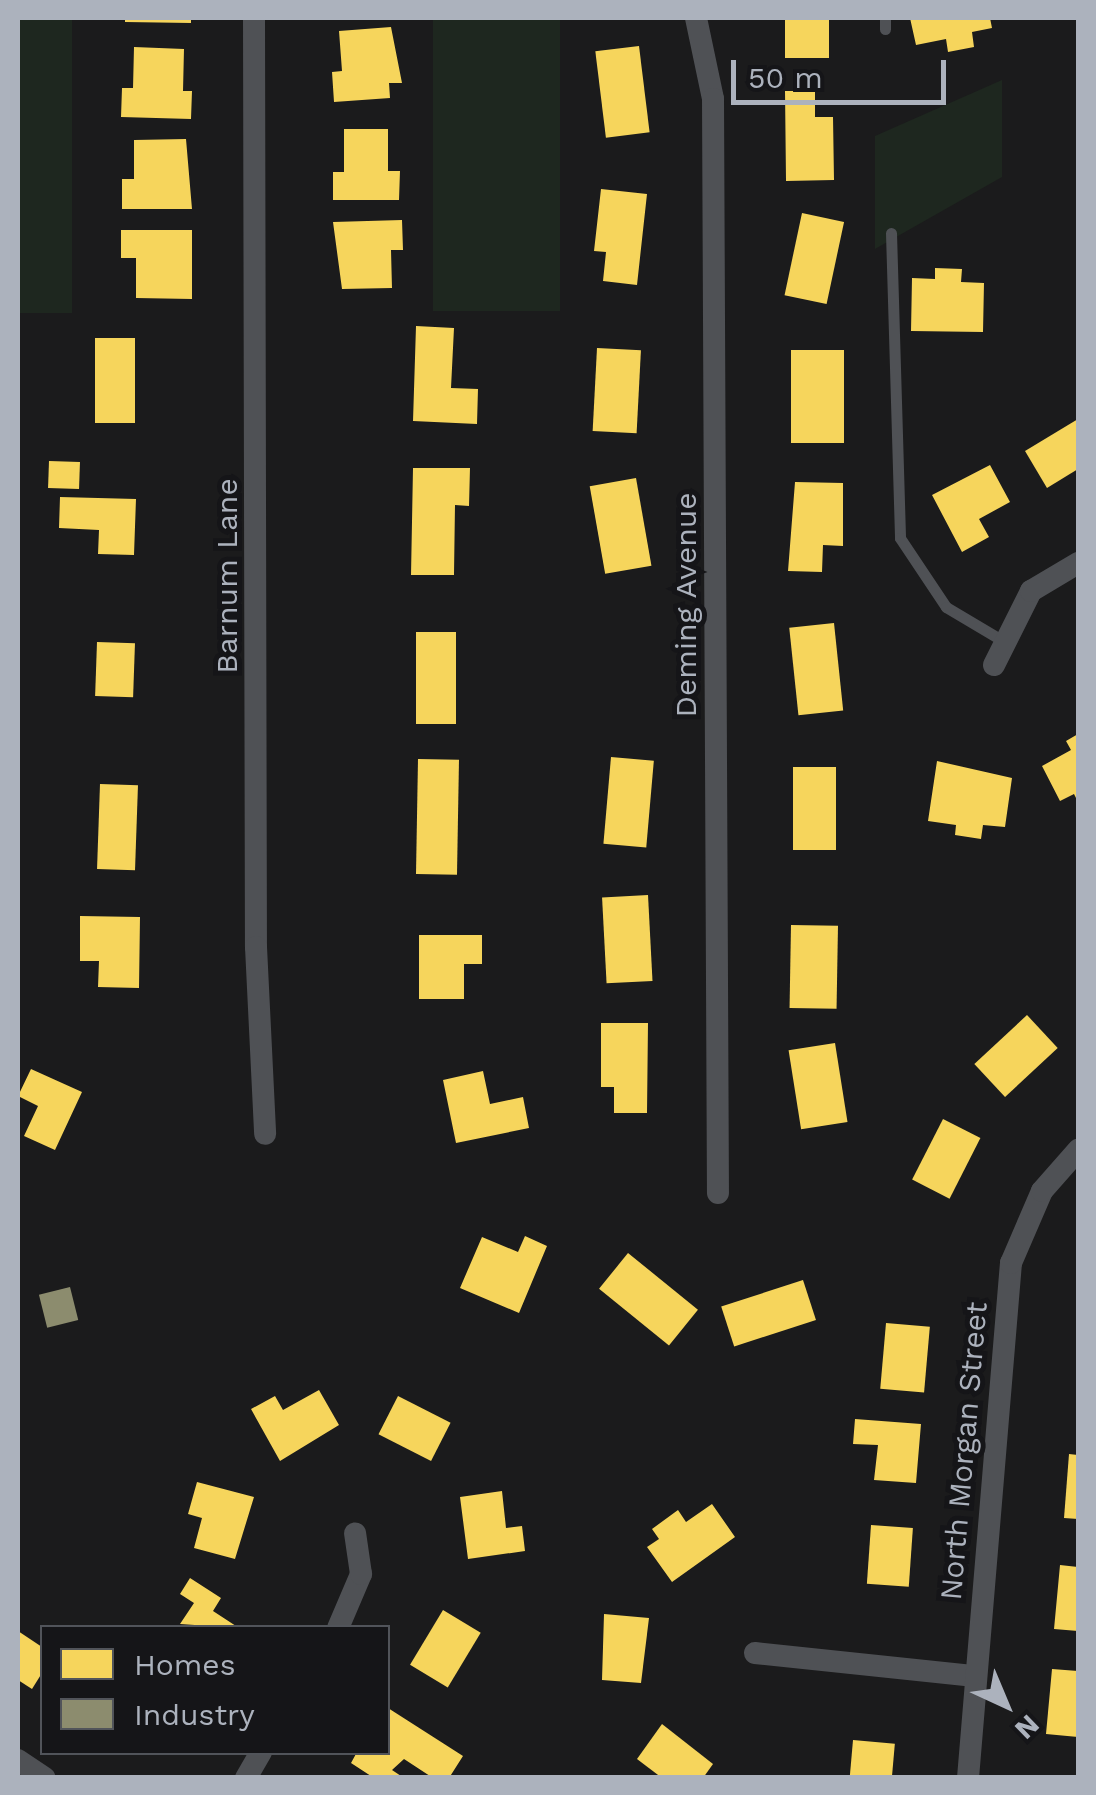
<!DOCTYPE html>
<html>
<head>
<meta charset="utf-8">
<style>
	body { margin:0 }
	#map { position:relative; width:1096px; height:1795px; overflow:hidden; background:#1b1b1c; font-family:"Work Sans",sans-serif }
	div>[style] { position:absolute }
	.green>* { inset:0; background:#1e271f; transform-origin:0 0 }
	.homes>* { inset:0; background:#f6d55c; transform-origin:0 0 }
	.industry>* { inset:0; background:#8c8c6e; transform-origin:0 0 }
	.service>* { height:11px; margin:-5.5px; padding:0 5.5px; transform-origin:5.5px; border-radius:5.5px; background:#4f5155 }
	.minor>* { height:22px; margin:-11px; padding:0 11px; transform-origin:11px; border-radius:11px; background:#4f5155 }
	span { translate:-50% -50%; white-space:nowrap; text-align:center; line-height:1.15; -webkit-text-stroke:10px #151518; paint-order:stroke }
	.street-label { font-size:30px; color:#acb2bd }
	.frame { position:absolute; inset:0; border:20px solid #acb2bd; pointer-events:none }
	.legend { position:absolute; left:40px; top:1625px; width:350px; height:130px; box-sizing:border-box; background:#151518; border:2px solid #51545a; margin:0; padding:12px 18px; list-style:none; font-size:30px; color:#acb2bd }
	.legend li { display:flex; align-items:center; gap:20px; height:50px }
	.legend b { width:50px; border:2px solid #51545a }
	.north { position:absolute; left:956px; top:1655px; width:100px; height:100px; -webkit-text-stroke:8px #151518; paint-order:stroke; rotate:136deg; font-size:28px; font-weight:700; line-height:40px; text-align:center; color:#acb2bd }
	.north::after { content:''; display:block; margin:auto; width:35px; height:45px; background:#acb2bd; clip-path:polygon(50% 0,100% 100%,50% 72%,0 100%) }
	.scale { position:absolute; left:731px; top:60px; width:215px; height:45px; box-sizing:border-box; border:5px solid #acb2bd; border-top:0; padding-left:12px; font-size:30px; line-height:35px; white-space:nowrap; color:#acb2bd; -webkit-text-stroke:8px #151518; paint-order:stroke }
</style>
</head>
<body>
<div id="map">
	<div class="green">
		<div style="left:18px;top:18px;width:54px;height:295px"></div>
		<div style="left:433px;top:18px;width:127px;height:293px"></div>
		<div style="clip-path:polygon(1002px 80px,1002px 177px,875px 249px,875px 136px)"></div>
	</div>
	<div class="homes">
		<div style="clip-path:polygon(125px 18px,191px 18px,191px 23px,125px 22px)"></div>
		<div style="left:785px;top:18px;width:44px;height:40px"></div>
		<div style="clip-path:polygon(910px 18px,990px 18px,992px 28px,972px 32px,974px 47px,948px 52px,946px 39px,916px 45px)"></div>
		<div style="clip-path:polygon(391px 27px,402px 83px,389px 83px,390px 98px,334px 102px,332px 72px,342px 71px,339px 31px)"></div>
		<div style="left:639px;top:46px;width:87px;height:44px;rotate:83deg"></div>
		<div style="clip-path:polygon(134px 47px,184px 49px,183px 91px,192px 91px,191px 119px,121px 117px,122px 88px,133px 88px)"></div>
		<div style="clip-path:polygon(785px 91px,815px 91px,815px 117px,833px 117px,834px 180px,786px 181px)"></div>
		<div style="clip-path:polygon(344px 129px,388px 129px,388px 171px,400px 171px,399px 200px,333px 200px,333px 172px,344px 172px)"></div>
		<div style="clip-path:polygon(186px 139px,192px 209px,122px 209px,122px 179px,134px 179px,134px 140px)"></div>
		<div style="clip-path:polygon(601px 189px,647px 194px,637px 285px,603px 281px,606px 252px,594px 251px)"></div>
		<div style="left:802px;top:213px;width:43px;height:84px;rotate:12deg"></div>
		<div style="clip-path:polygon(402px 220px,403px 250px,391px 250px,392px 288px,342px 289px,333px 222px)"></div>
		<div style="clip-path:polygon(121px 230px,192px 230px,192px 299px,136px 298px,136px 258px,121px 258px)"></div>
		<div style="clip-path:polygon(935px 268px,962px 269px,961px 282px,984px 283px,983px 332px,911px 331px,912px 278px,935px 279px)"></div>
		<div style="clip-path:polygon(416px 326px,454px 328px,451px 388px,478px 389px,477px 424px,413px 421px)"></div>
		<div style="left:95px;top:338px;width:40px;height:85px"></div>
		<div style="left:597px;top:348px;width:44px;height:83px;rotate:3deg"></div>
		<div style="left:791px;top:350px;width:53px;height:93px"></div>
		<div style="clip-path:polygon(1078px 419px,1078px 469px,1047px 488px,1025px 451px)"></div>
		<div style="left:49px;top:461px;width:31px;height:27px;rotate:2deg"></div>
		<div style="clip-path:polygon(990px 465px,1010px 502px,979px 519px,989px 537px,962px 552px,932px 495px)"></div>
		<div style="clip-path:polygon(413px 468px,470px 468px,469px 506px,455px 505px,454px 575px,411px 575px)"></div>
		<div style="left:636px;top:478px;width:89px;height:47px;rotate:80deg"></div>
		<div style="clip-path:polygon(795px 482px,843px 483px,843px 546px,823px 545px,822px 572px,788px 571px)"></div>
		<div style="clip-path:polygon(60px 497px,136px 499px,134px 555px,98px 554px,99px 530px,59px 528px)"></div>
		<div style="left:834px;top:623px;width:88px;height:45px;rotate:84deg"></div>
		<div style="left:416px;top:632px;width:40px;height:92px"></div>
		<div style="left:97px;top:642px;width:38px;height:54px;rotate:2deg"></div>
		<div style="clip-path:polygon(1078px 734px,1078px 802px,1074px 794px,1060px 801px,1042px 766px,1071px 750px,1066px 741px)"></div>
		<div style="left:611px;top:757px;width:43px;height:87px;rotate:5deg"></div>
		<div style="left:418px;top:759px;width:41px;height:115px;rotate:1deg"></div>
		<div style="clip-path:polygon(937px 761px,1012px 778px,1005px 827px,983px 825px,981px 839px,955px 835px,956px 825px,928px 821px)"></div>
		<div style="left:793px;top:767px;width:43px;height:83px"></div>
		<div style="left:100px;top:784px;width:38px;height:85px;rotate:2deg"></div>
		<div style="left:648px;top:895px;width:86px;height:46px;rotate:87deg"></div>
		<div style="clip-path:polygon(80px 916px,140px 917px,139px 988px,98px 987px,99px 961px,80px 961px)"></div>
		<div style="left:791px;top:925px;width:47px;height:83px;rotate:1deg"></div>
		<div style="clip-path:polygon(419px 935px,482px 935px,482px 964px,464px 964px,464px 999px,419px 999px)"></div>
		<div style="left:1027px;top:1015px;width:45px;height:72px;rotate:47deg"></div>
		<div style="clip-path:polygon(601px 1023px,648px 1023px,647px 1113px,614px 1113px,614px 1087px,601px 1087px)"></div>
		<div style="left:835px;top:1043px;width:80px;height:47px;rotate:81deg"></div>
		<div style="clip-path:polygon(31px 1069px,82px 1092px,55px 1150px,24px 1136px,38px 1106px,18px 1096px)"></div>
		<div style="clip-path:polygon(483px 1071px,490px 1104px,523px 1097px,529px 1128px,456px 1143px,443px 1080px)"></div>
		<div style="left:943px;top:1119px;width:42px;height:68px;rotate:27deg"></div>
		<div style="clip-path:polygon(525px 1236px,547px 1246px,519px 1313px,460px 1288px,482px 1237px,518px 1252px)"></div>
		<div style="left:628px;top:1253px;width:90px;height:46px;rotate:39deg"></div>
		<div style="left:803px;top:1280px;width:42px;height:86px;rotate:72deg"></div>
		<div style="left:886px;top:1323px;width:44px;height:66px;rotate:5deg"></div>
		<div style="clip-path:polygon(319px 1390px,339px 1425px,280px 1461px,251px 1409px,275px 1396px,283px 1410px)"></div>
		<div style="left:398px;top:1396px;width:59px;height:43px;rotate:27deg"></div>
		<div style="clip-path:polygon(855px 1419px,921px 1424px,916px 1483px,874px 1480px,878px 1445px,853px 1444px)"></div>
		<div style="clip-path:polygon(1069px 1454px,1078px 1455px,1078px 1519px,1064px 1518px)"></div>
		<div style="clip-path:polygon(197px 1482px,254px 1497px,235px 1559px,194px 1548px,202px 1518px,188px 1514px)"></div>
		<div style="clip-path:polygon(502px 1491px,506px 1528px,522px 1526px,525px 1551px,468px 1559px,460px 1497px)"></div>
		<div style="clip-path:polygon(712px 1504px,735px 1537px,672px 1582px,647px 1547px,659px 1539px,652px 1529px,678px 1510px,686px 1522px)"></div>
		<div style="left:871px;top:1525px;width:42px;height:59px;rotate:4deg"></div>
		<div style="clip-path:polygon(1060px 1565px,1078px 1567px,1078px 1631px,1054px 1629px)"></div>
		<div style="clip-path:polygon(190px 1578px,221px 1598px,213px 1611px,239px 1628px,180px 1624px,194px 1603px,180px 1594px)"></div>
		<div style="left:443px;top:1610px;width:44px;height:64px;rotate:31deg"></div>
		<div style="clip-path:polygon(604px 1614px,649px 1618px,641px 1683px,602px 1680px)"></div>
		<div style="clip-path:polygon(18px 1631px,42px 1647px,42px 1673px,32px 1689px,18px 1680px)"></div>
		<div style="clip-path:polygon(1052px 1669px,1078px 1671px,1078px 1737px,1046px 1734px)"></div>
		<div style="clip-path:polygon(388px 1708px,463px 1756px,449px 1778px,433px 1778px,404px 1759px,392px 1770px,404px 1778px,374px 1778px,351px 1763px,357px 1752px,388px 1752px)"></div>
		<div style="clip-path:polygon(662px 1724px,713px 1764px,703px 1778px,662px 1778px,637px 1759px)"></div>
		<div style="left:853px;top:1740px;width:42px;height:38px;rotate:5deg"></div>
	</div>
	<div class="industry">
		<div style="left:70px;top:1287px;width:34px;height:32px;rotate:76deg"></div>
	</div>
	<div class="service">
		<div style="left:885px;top:18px;width:11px;rotate:90deg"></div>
		<div style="left:891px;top:233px;width:305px;rotate:88.3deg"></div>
		<div style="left:900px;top:538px;width:83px;rotate:56.3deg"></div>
		<div style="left:946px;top:607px;width:69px;rotate:30.7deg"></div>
	</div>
	<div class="minor">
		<div style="left:254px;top:18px;width:929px;rotate:89.88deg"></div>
		<div style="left:256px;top:947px;width:187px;rotate:87.2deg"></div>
		<div style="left:696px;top:18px;width:83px;rotate:78.1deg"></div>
		<div style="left:713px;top:99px;width:1094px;rotate:89.74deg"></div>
		<div style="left:994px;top:665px;width:83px;rotate:-63.4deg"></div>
		<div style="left:1031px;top:591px;width:55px;rotate:-30.8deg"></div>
		<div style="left:338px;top:1628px;width:59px;rotate:-66.9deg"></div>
		<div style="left:361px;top:1574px;width:41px;rotate:-98.3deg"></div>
		<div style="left:755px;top:1653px;width:221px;rotate:6deg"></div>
		<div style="left:18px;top:1760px;width:32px;rotate:34deg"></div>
		<div style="left:246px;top:1778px;width:30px;rotate:-60deg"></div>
		<div style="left:968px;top:1778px;width:517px;rotate:-85.23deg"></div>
		<div style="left:1011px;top:1263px;width:78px;rotate:-66.7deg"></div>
		<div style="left:1042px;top:1191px;width:55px;rotate:-48.7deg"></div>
	</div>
	<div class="street-label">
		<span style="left:227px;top:576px;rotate:-90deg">Barnum Lane</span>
		<span style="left:686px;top:605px;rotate:-90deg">Deming Avenue</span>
		<span style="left:964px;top:1451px;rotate:-85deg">North Morgan Street</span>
	</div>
	<div class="frame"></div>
	<ul class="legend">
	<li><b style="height:28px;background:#f6d55c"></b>Homes</li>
	<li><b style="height:28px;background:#8c8c6e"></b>Industry</li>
	</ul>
	<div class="north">N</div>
	<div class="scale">50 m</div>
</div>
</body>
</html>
